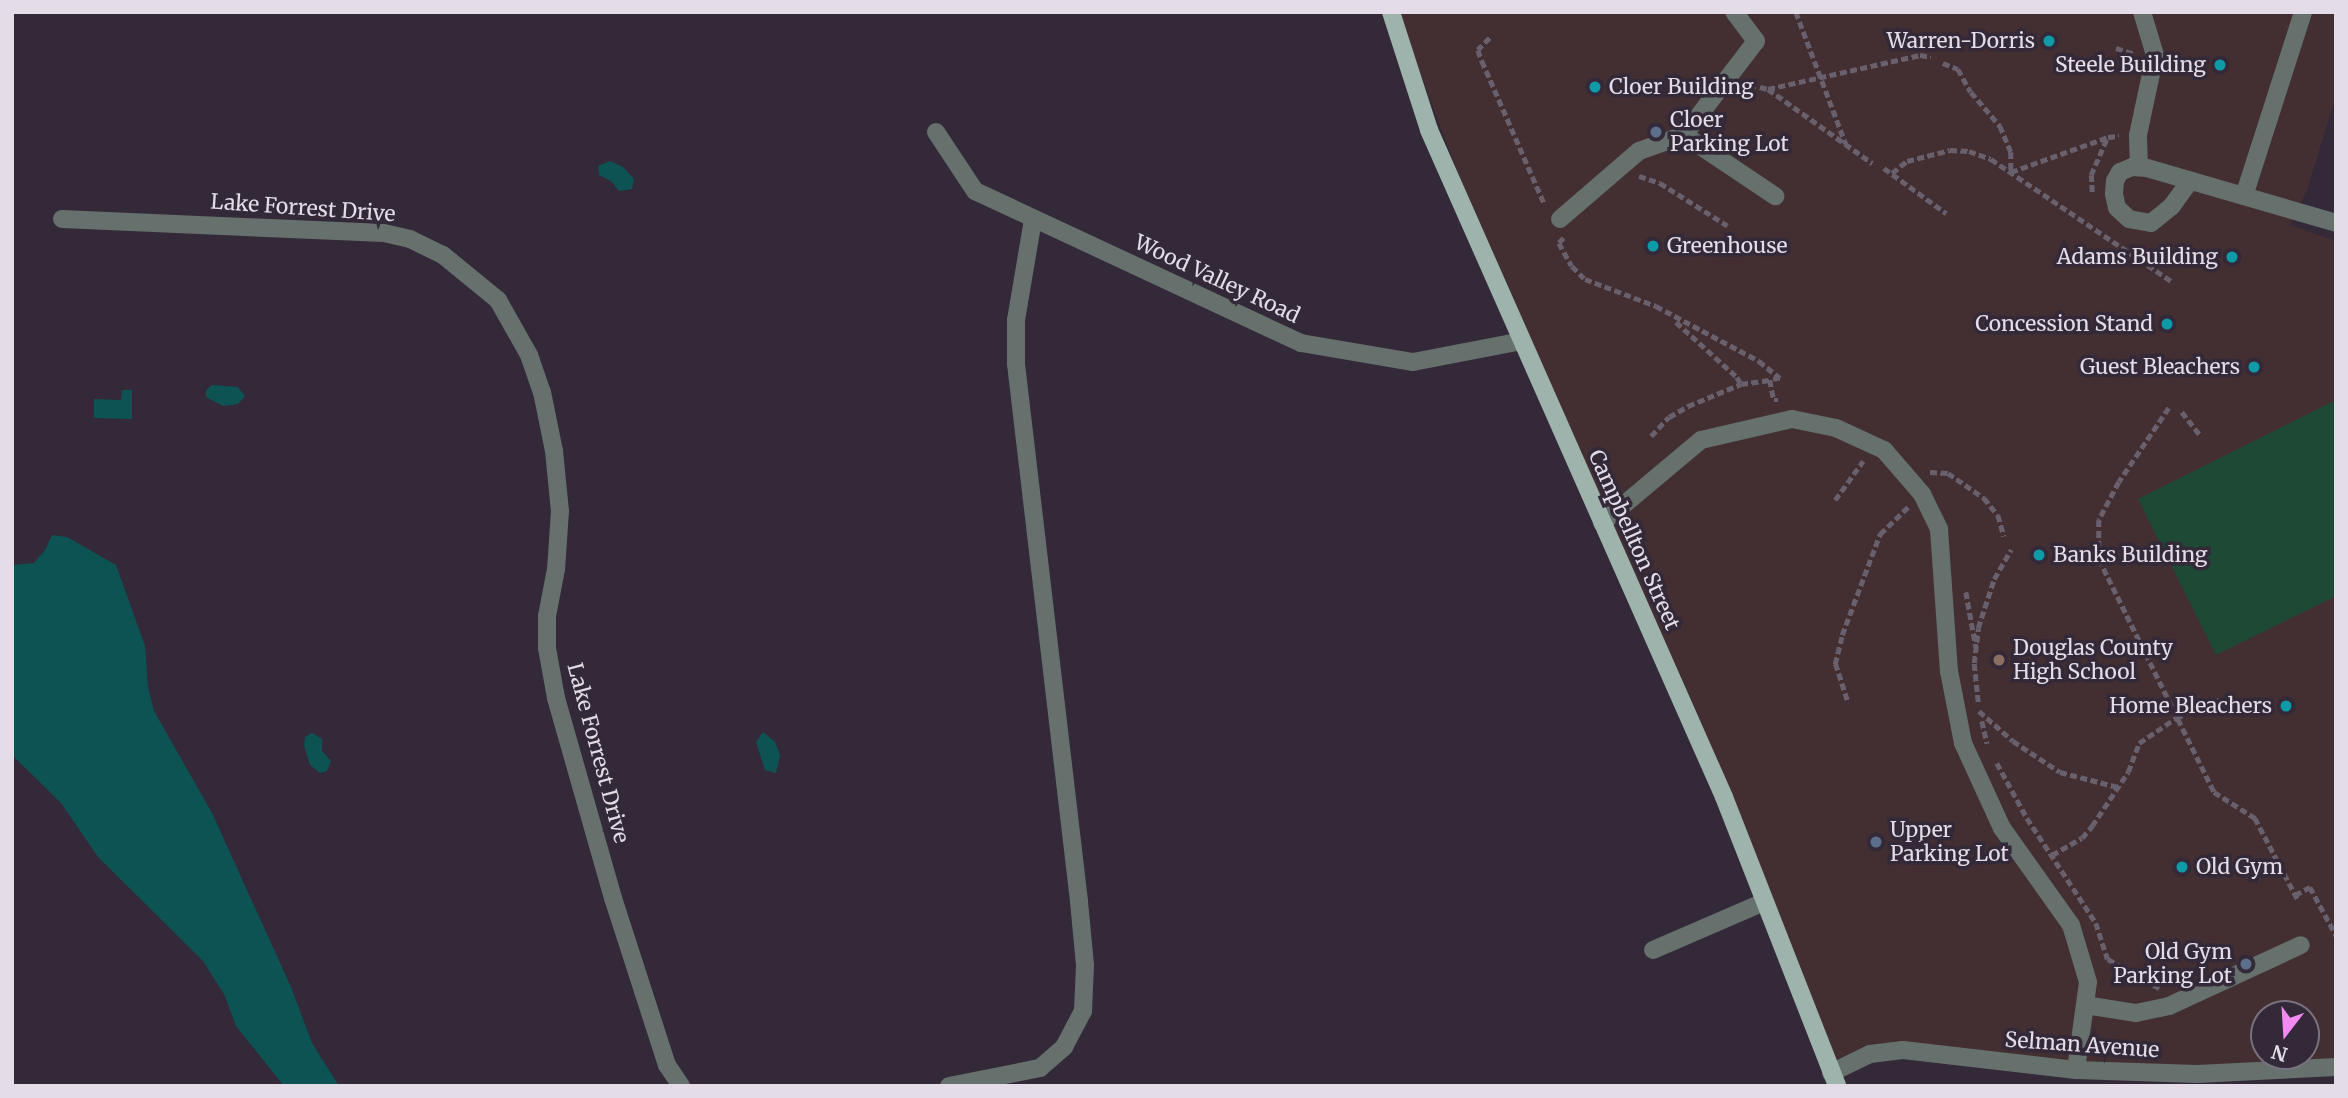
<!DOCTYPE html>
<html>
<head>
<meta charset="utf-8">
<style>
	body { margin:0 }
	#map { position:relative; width:2348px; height:1098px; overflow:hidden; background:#332938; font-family:Merriweather,serif }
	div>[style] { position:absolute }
	.education>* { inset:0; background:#432f32 }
	.green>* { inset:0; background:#1d4935 }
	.water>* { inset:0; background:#0e5354 }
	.path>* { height:4.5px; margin-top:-2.25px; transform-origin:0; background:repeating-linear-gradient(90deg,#69606d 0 7px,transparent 0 10.5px) }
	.minor>* { height:18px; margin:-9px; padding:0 9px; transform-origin:9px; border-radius:9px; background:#66706c }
	.major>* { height:18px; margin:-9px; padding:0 9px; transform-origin:9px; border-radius:9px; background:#9eb3ab }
	.dots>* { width:19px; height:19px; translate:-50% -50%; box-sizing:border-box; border:4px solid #332938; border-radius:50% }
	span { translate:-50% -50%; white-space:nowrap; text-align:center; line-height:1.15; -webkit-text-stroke:7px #332938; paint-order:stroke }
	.poi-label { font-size:21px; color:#e4dde7 }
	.right { translate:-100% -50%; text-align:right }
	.left { translate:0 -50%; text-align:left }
	.street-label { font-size:21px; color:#e4dde7 }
	.frame { position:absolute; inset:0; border:14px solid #e4dde7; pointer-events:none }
	.north { position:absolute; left:2250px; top:1000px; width:70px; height:70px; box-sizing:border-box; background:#332938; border:2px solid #7a717e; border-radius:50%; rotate:197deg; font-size:19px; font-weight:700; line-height:28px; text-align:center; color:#e4dde7 }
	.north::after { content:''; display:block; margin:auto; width:24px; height:32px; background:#f28af2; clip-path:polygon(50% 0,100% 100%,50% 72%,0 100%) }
</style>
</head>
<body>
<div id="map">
	<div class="education">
		<div style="clip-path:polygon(evenodd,1397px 12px,2336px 12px,2336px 96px,2307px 190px,2290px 225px,2336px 241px,2336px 1067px,2197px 1074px,1903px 1050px,1831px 1073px,1724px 797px,1522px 341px,1397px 12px,2264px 1014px,2306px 1014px,2306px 1056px,2264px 1056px,2264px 1014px)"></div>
	</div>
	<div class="green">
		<div style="clip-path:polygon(2336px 400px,2336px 596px,2216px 655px,2138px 499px)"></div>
	</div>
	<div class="water">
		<div style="clip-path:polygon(610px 161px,623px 167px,634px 179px,632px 189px,619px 191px,611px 181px,599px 175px,598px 166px)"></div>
		<div style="clip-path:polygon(212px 385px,238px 387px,245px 396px,238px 404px,223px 406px,206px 397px,206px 390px)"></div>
		<div style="clip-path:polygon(122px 390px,132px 390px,132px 419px,94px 418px,94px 399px,121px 400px)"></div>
		<div style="clip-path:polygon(52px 535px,67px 537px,116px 565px,145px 646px,148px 687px,154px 711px,212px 813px,291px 987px,312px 1043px,339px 1086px,284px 1086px,236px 1026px,224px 994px,203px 961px,98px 857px,61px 803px,12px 755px,12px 565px,34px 563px,45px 550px)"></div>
		<div style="clip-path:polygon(763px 732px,775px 742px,780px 755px,776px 773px,765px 770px,756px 742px)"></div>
		<div style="clip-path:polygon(312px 733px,322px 739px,322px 751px,331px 761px,327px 771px,320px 773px,310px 765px,304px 745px,305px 737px)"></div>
	</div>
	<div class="path">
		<div style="left:1796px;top:12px;width:141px;rotate:69.3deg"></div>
		<div style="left:1490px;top:38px;width:17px;rotate:135deg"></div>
		<div style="left:1478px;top:50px;width:12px;rotate:70deg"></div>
		<div style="left:1482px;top:61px;width:157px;rotate:66.4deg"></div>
		<div style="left:2116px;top:48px;width:20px;rotate:18deg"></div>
		<div style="left:1943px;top:63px;width:16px;rotate:22deg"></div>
		<div style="left:1958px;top:69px;width:26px;rotate:61deg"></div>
		<div style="left:1971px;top:92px;width:45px;rotate:49.5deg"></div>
		<div style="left:2000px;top:126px;width:28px;rotate:67deg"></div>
		<div style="left:2011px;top:152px;width:20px;rotate:90deg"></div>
		<div style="left:2011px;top:172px;width:103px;rotate:-19.8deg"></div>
		<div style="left:2108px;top:137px;width:11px;rotate:-5deg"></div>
		<div style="left:1750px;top:84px;width:19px;rotate:16deg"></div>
		<div style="left:1768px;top:89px;width:128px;rotate:35.4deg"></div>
		<div style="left:1768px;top:89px;width:156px;rotate:-12.6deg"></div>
		<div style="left:1920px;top:55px;width:11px;rotate:10deg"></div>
		<div style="left:1884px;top:168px;width:77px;rotate:36deg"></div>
		<div style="left:1892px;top:173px;width:19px;rotate:-39deg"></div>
		<div style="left:1907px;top:161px;width:44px;rotate:-14.3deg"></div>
		<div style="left:1950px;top:150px;width:19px;rotate:3deg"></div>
		<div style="left:1969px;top:151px;width:23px;rotate:20deg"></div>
		<div style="left:1991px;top:159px;width:220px;rotate:34.1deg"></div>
		<div style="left:1639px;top:176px;width:22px;rotate:18deg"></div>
		<div style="left:1660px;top:183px;width:80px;rotate:32.3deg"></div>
		<div style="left:2092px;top:192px;width:17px;rotate:-93deg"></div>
		<div style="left:2091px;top:175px;width:40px;rotate:-66.6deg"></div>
		<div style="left:1564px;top:238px;width:7px;rotate:135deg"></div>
		<div style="left:1559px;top:243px;width:26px;rotate:61deg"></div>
		<div style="left:1572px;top:266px;width:18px;rotate:45deg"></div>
		<div style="left:1585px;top:279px;width:76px;rotate:20.8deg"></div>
		<div style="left:1656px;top:306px;width:117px;rotate:28.1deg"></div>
		<div style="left:1759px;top:361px;width:27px;rotate:39deg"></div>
		<div style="left:1780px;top:378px;width:10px;rotate:169deg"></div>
		<div style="left:1676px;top:322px;width:82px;rotate:42deg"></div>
		<div style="left:1737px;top:377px;width:8px;rotate:60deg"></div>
		<div style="left:2169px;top:408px;width:89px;rotate:124deg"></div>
		<div style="left:2119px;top:482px;width:43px;rotate:117.8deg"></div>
		<div style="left:2099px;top:520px;width:39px;rotate:90deg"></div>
		<div style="left:2099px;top:559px;width:260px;rotate:63.7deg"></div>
		<div style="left:2214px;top:792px;width:49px;rotate:32.4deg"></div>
		<div style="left:2255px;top:818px;width:93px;rotate:62.3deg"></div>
		<div style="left:2182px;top:412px;width:31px;rotate:52deg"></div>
		<div style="left:1651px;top:436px;width:26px;rotate:-47deg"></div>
		<div style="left:1669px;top:417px;width:22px;rotate:-30deg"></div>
		<div style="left:1688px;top:406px;width:57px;rotate:-22.5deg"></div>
		<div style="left:1741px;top:384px;width:29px;rotate:-8deg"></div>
		<div style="left:1770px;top:380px;width:20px;rotate:79deg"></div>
		<div style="left:1774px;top:400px;width:4px"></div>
		<div style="left:1930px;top:472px;width:18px;rotate:3deg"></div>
		<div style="left:1948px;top:473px;width:44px;rotate:34.8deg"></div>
		<div style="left:1984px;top:498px;width:22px;rotate:51deg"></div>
		<div style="left:1998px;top:515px;width:22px;rotate:74deg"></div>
		<div style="left:1835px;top:500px;width:48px;rotate:-54.3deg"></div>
		<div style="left:1966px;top:592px;width:56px;rotate:79.7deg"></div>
		<div style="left:1847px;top:700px;width:38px;rotate:-108deg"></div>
		<div style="left:1835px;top:664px;width:30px;rotate:-76deg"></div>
		<div style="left:1842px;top:635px;width:108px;rotate:-69.4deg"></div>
		<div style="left:1880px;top:534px;width:40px;rotate:-44deg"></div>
		<div style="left:1978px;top:702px;width:39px;rotate:-96deg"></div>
		<div style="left:1974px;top:663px;width:35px;rotate:-83deg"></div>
		<div style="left:1978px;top:628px;width:52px;rotate:-71.9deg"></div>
		<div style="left:1994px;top:579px;width:34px;rotate:-60deg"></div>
		<div style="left:1979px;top:711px;width:45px;rotate:41.4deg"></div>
		<div style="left:2013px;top:741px;width:56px;rotate:33.4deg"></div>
		<div style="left:2060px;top:772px;width:60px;rotate:14.5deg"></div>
		<div style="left:1982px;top:721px;width:23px;rotate:77deg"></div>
		<div style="left:1997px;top:763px;width:63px;rotate:61.4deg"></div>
		<div style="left:2027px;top:818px;width:126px;rotate:56.7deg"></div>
		<div style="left:2096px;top:923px;width:38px;rotate:72deg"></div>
		<div style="left:2108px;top:959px;width:59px;rotate:29.6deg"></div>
		<div style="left:2052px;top:855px;width:34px;rotate:-30deg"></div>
		<div style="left:2082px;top:838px;width:16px;rotate:-50deg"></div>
		<div style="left:2092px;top:826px;width:65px;rotate:-56.3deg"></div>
		<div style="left:2128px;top:772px;width:31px;rotate:-69deg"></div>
		<div style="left:2139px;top:743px;width:45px;rotate:-34deg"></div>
		<div style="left:2176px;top:718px;width:47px;rotate:-22.7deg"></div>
		<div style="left:2295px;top:895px;width:17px;rotate:-28deg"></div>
		<div style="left:2310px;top:887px;width:55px;rotate:61.6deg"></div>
	</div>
	<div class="minor">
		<div style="left:936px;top:132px;width:71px;rotate:56.5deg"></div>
		<div style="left:975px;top:191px;width:360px;rotate:25deg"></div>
		<div style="left:1301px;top:343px;width:114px;rotate:9.6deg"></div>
		<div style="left:1413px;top:362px;width:111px;rotate:-10.9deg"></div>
		<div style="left:1684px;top:135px;width:110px;rotate:33.8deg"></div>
		<div style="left:2139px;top:167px;width:32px;rotate:-92deg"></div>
		<div style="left:2138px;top:135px;width:82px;rotate:-78deg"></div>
		<div style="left:2155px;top:55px;width:45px;rotate:-106.8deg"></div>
		<div style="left:2190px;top:181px;width:31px;rotate:126deg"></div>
		<div style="left:2172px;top:206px;width:27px;rotate:141deg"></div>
		<div style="left:2151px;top:223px;width:22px;rotate:-170deg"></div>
		<div style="left:2129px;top:219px;width:16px;rotate:-137deg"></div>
		<div style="left:2117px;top:208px;width:14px;rotate:-102deg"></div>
		<div style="left:2114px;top:194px;width:13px;rotate:-86deg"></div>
		<div style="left:2115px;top:181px;width:10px;rotate:-61deg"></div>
		<div style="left:2120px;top:172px;width:13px;rotate:-23deg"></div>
		<div style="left:2132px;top:167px;width:15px;rotate:4deg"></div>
		<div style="left:2147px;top:168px;width:197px;rotate:16.2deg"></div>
		<div style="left:2244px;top:196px;width:193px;rotate:-72.2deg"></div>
		<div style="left:62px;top:219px;width:322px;rotate:2.5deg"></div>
		<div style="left:384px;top:233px;width:27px;rotate:13deg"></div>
		<div style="left:410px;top:239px;width:37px;rotate:26deg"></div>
		<div style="left:443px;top:255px;width:71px;rotate:39.3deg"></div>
		<div style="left:498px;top:300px;width:63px;rotate:60.6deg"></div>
		<div style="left:529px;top:355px;width:39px;rotate:71deg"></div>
		<div style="left:542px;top:392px;width:60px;rotate:78.5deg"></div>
		<div style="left:554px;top:451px;width:60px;rotate:84.3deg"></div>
		<div style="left:560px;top:511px;width:58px;rotate:93.9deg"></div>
		<div style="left:556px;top:569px;width:48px;rotate:100.8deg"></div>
		<div style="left:547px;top:616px;width:32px;rotate:90deg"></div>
		<div style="left:547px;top:648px;width:51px;rotate:79.8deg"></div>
		<div style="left:556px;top:698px;width:208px;rotate:74.1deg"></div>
		<div style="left:613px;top:898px;width:176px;rotate:72.1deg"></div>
		<div style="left:667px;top:1065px;width:25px;rotate:56deg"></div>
		<div style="left:1560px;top:219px;width:104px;rotate:-40.7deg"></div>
		<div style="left:1639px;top:151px;width:48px;rotate:-19.6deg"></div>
		<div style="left:1684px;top:135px;width:118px;rotate:-52.5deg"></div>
		<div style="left:1756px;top:41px;width:36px;rotate:-127deg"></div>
		<div style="left:1602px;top:523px;width:129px;rotate:-40deg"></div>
		<div style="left:1701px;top:440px;width:93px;rotate:-13deg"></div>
		<div style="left:1792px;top:419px;width:45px;rotate:11.6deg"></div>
		<div style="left:1836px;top:428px;width:53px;rotate:24.6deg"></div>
		<div style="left:1884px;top:450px;width:58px;rotate:49.2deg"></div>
		<div style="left:1922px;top:494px;width:39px;rotate:64deg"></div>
		<div style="left:1939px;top:529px;width:142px;rotate:86deg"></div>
		<div style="left:1949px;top:671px;width:73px;rotate:79deg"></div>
		<div style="left:1963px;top:743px;width:94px;rotate:65.4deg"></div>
		<div style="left:2002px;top:828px;width:119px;rotate:54.6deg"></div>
		<div style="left:2071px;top:925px;width:59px;rotate:73.4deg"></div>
		<div style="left:2088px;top:982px;width:89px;rotate:97.8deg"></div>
		<div style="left:1653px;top:950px;width:121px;rotate:-23.4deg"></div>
		<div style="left:2085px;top:1005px;width:52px;rotate:8.9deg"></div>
		<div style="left:2136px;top:1013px;width:34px;rotate:-12deg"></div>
		<div style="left:2169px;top:1006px;width:145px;rotate:-24.8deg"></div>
		<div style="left:1831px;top:1073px;width:43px;rotate:-26deg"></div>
		<div style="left:1870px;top:1054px;width:33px;rotate:-7deg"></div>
		<div style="left:1903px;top:1050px;width:174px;rotate:6.6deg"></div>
		<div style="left:2076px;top:1070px;width:121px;rotate:1.9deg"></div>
		<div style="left:2197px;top:1074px;width:139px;rotate:-2.9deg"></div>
		<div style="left:949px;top:1086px;width:93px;rotate:-11.2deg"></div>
		<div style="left:1040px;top:1068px;width:32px;rotate:-41deg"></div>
		<div style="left:1064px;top:1047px;width:41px;rotate:-62.2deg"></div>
		<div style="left:1083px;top:1011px;width:46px;rotate:-87.5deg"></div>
		<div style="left:1085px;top:965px;width:64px;rotate:-95.4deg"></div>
		<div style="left:1079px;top:901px;width:541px;rotate:-96.69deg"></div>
		<div style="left:1016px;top:364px;width:44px;rotate:-90deg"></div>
		<div style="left:1016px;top:320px;width:102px;rotate:-80.4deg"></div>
	</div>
	<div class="major">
		<div style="left:1391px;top:12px;width:124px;rotate:72.1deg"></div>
		<div style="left:1429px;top:130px;width:729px;rotate:66.14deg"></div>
		<div style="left:1724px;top:797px;width:310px;rotate:68.6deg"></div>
	</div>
	<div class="dots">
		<div style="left:2049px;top:41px;background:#0f9aa8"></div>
		<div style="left:2220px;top:65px;background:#0f9aa8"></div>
		<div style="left:1595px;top:87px;background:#0f9aa8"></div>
		<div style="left:1656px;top:132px;background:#5c6f8a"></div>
		<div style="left:1653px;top:246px;background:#0f9aa8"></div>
		<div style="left:2232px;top:257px;background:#0f9aa8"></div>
		<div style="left:2167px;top:324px;background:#0f9aa8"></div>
		<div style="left:2254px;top:367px;background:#0f9aa8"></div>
		<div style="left:2039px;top:555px;background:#0f9aa8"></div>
		<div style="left:1999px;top:660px;background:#8d6e63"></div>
		<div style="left:2286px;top:706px;background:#0f9aa8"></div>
		<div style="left:1876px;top:842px;background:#5c6f8a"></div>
		<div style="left:2182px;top:867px;background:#0f9aa8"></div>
		<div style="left:2246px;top:964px;background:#5c6f8a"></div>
	</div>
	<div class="poi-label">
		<span class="right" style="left:2035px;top:41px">Warren-Dorris</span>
		<span class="right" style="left:2206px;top:65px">Steele Building</span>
		<span class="left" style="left:1609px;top:87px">Cloer Building</span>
		<span class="left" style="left:1670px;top:132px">Cloer<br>Parking Lot</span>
		<span class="left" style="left:1667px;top:246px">Greenhouse</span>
		<span class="right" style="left:2218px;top:257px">Adams Building</span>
		<span class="right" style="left:2153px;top:324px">Concession Stand</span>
		<span class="right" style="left:2240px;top:367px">Guest Bleachers</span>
		<span class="left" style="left:2053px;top:555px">Banks Building</span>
		<span class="left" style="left:2013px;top:660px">Douglas County<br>High School</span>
		<span class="right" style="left:2272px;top:706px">Home Bleachers</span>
		<span class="left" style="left:1890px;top:842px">Upper<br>Parking Lot</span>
		<span class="left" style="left:2196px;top:867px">Old Gym</span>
		<span class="right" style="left:2232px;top:964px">Old Gym<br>Parking Lot</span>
	</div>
	<div class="street-label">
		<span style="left:303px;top:208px;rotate:4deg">Lake Forrest Drive</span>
		<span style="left:1217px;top:279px;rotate:25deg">Wood Valley Road</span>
		<span style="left:1634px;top:540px;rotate:66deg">Campbellton Street</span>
		<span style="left:598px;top:753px;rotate:75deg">Lake Forrest Drive</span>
		<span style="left:2082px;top:1045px;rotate:4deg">Selman Avenue</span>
	</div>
	<div class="frame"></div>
	<div class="north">N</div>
</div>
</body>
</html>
